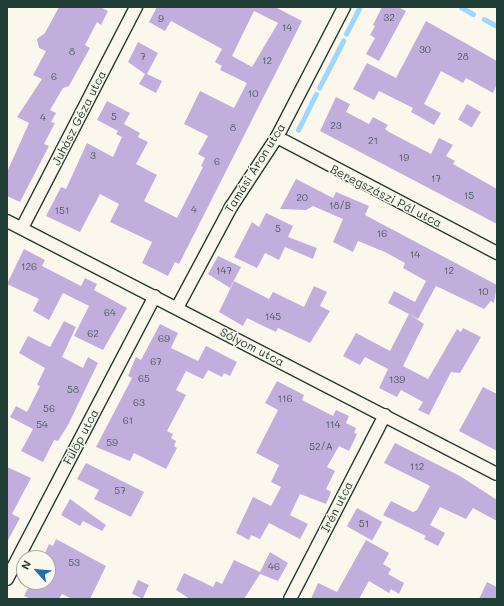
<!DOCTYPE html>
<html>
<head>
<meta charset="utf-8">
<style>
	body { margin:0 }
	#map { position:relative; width:504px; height:606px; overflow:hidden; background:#fbf7ec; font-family:Mali,sans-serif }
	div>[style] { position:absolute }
	.stream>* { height:4.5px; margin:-2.25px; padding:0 2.25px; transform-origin:2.25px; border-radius:2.25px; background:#9ed7fe }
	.building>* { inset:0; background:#c2aedd; transform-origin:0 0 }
	.roads { filter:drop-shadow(1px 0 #1f3d34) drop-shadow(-1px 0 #1f3d34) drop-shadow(0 1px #1f3d34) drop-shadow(0 -1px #1f3d34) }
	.minor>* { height:12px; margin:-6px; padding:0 6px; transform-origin:6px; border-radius:6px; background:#fbf7ec }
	span { translate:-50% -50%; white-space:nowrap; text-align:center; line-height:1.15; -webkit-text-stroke:3px #fbf7ec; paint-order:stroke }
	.number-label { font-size:10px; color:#48595e }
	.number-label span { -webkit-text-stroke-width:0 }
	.street-label { font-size:12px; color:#1f3d34 }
	.frame { position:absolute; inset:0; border:8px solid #1f3d34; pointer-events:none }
	.north { position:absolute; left:16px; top:550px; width:40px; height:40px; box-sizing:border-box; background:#fbf7ec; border:1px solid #a3ada2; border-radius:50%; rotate:297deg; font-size:11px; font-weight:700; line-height:16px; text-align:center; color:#1f3d34 }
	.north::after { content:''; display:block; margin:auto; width:14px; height:18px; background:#1f6fb2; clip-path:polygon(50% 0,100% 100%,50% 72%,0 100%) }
</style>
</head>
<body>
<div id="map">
	<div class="stream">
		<div style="left:461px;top:7px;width:14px;rotate:30deg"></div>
		<div style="left:484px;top:19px;width:15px;rotate:28deg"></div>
		<div style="left:346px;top:34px;width:30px;rotate:-63deg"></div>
		<div style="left:319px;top:88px;width:53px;rotate:-62.9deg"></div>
		<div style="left:298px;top:130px;width:40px;rotate:-63.4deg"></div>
	</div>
	<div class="building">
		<div style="clip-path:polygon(59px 7px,100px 7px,108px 11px,101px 25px,97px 22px,85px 45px,90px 48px,69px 86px,63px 88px,50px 110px,56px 113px,51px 122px,55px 123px,44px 144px,49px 146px,20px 202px,7px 196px,7px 172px,29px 123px,17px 117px,42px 79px,33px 75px,46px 51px,39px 48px,37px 39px,45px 33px)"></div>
		<div style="clip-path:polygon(evenodd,157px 7px,275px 7px,302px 21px,179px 264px,175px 262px,168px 276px,142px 263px,152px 242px,110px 222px,119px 204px,100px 194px,80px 232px,46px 216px,61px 187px,66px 189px,87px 143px,113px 157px,122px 137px,116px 134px,118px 131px,97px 120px,107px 101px,130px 113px,124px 124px,140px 133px,138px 137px,148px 142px,136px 164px,157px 175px,144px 201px,177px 218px,203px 167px,201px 166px,205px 158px,198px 154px,208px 136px,184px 124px,200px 91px,234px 108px,247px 83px,220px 70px,222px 66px,215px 62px,222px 49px,171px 21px,165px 31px,149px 22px,157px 7px,254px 11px,278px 23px,252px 67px,232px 56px,254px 11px)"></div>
		<div style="clip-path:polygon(382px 7px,398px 7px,406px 11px,379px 61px,366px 54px,375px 38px,370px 35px,375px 26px,373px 25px)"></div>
		<div style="clip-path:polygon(426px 21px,497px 61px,497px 84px,493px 93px,466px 78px,463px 83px,441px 71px,424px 104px,441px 113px,434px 125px,411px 112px,413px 108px,379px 91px,374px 100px,353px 89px,367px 63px,396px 78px)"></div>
		<div style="clip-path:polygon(138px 42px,158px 53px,147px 74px,162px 81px,156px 93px,139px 84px,145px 74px,128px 62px)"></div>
		<div style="clip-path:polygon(336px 97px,350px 104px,346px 112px,369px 124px,373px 117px,388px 125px,385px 129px,389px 132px,431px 154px,439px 138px,453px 145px,446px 156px,455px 161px,453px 164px,497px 189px,497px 224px,320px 131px)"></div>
		<div style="left:467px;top:104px;width:16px;height:18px;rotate:30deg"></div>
		<div style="clip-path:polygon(296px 179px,333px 198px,336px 192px,369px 206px,365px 215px,497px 285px,494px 303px,491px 301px,484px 309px,436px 286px,418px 319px,388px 303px,394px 291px,415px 302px,426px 281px,403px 268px,405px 263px,385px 252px,358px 241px,353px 252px,333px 242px,343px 219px,313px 206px,306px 210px,280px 209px)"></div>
		<div style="clip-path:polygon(266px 213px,293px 226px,288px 237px,317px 248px,313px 259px,285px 247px,279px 260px,265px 253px,257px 268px,234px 257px,252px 222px,259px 227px)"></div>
		<div style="clip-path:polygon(24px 249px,45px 260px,42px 266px,81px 286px,85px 278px,97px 284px,94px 290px,127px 308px,103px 350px,74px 336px,89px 306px,63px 293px,49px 320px,33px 311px,39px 299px,7px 284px)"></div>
		<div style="clip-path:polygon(218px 256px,241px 267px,230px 288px,208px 274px)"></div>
		<div style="clip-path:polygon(234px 281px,269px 299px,273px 292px,304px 307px,314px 286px,327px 292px,320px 306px,330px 311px,310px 343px,278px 328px,276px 332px,247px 318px,243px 326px,219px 312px)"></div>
		<div style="clip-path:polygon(409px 314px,424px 324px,403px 366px,428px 379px,457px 329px,461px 332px,463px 328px,481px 337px,460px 373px,451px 372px,429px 415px,418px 410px,423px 402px,401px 390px,397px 397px,379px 388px,388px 369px,365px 357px,360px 365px,343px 356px,356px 333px,390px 351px)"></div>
		<div style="clip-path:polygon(64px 321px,76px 327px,62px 357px,83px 368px,88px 357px,98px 363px,68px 425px,58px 441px,54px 440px,43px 462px,21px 451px,33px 429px,10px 417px,16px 406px,27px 412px,40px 386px,37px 385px,45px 368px,19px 353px,28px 336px,50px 347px)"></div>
		<div style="clip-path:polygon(160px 324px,178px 333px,171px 348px,198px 361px,206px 346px,237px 362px,230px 376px,224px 373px,222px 377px,208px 370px,203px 379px,186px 371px,176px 390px,186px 395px,167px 431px,173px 434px,171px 438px,176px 441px,174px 446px,177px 448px,166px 469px,134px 453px,130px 461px,96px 447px,132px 378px,128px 376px,136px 357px,141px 360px)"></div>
		<div style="clip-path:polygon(277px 381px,304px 395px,302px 400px,333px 416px,336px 410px,349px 416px,346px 423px,356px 428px,354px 433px,357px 434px,349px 451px,339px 446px,327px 467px,335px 471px,326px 489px,331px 492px,326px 504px,300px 494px,290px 515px,308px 524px,300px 539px,269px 523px,260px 539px,251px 535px,249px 540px,236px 533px,253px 497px,271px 506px,281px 487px,271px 482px,279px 465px,256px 453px,278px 410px,265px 403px)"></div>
		<div style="clip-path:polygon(483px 387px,497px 394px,497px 451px,459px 431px)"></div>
		<div style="clip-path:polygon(395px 443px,460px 476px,497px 500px,497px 521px,473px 508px,466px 519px,440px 507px,430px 525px,445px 533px,438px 546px,424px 539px,426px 536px,383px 515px,391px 501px,413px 512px,417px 510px,430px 486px,384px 463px)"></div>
		<div style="clip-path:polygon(86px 463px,144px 492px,131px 517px,94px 499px,99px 490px,77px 479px)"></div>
		<div style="clip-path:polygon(7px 467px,31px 478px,12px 514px,20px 518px,7px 542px)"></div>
		<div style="clip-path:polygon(70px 499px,106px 525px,102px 531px,83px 521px,80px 526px,61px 515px)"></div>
		<div style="left:357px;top:508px;width:29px;height:21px;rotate:29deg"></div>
		<div style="clip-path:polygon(56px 539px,106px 566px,90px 599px,72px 599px,62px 594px,59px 599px,31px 599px,24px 596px,31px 582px,48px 582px,48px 558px,43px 558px,49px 544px,53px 546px)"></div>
		<div style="clip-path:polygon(366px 540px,389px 553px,383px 564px,391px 569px,388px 574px,404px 583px,399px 594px,391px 589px,389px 593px,369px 581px,359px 599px,311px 599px,318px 583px,337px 592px)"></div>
		<div style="clip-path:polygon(270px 552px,288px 563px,278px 581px,260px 574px,244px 599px,190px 599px,176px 590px,184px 573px,213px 587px,216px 581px,222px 584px,234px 560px,260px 572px)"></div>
		<div style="left:138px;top:580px;width:12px;height:15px;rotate:24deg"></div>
		<div style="clip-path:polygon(487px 582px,497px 587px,497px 599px,479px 599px)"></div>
	</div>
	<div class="roads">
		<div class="minor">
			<div style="left:277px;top:137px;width:249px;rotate:27.8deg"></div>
			<div style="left:7px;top:221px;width:551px;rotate:27.31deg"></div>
			<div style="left:22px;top:228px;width:249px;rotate:-62.7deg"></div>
			<div style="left:177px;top:308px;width:115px;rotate:-61.9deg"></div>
			<div style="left:231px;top:207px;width:84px;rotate:-56.7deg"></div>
			<div style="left:277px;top:137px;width:146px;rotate:-62.7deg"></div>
			<div style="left:7px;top:579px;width:319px;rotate:-62.4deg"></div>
			<div style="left:290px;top:599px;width:207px;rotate:-62.7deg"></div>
		</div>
	</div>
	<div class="number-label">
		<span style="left:389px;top:18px">32</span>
		<span style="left:161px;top:19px">9</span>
		<span style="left:287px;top:28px">14</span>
		<span style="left:425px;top:50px">30</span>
		<span style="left:72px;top:52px">8</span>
		<span style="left:143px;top:57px">7</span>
		<span style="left:463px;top:57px">28</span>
		<span style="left:267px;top:61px">12</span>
		<span style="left:54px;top:77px">6</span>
		<span style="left:253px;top:94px">10</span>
		<span style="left:114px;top:117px">5</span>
		<span style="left:43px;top:118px">4</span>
		<span style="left:336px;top:126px">23</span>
		<span style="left:233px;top:128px">8</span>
		<span style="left:373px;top:141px">21</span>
		<span style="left:93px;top:156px">3</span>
		<span style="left:404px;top:158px">19</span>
		<span style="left:217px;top:162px">6</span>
		<span style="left:436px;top:179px">17</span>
		<span style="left:469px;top:196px">15</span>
		<span style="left:302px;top:198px">20</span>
		<span style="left:340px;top:206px">18/B</span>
		<span style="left:194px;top:210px">4</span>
		<span style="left:62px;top:211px">151</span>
		<span style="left:278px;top:229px">5</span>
		<span style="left:382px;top:234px">16</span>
		<span style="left:415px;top:255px">14</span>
		<span style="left:29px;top:267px">126</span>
		<span style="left:224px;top:271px">147</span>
		<span style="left:449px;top:271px">12</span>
		<span style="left:483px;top:292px">10</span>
		<span style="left:110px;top:313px">64</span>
		<span style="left:273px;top:317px">145</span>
		<span style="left:93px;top:334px">62</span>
		<span style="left:164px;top:339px">69</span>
		<span style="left:156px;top:362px">67</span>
		<span style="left:144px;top:379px">65</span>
		<span style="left:397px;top:380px">139</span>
		<span style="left:73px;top:390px">58</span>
		<span style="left:285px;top:399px">116</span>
		<span style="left:139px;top:403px">63</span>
		<span style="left:49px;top:409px">56</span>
		<span style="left:128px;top:421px">61</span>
		<span style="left:42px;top:425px">54</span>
		<span style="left:333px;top:425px">114</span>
		<span style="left:112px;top:443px">59</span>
		<span style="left:321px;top:447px">52/A</span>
		<span style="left:417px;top:467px">112</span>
		<span style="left:120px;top:491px">57</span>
		<span style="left:364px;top:524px">51</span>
		<span style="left:74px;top:563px">53</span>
		<span style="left:274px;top:567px">46</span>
	</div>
	<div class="street-label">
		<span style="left:79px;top:118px;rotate:-63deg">Juhász Géza utca</span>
		<span style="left:255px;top:168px;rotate:-58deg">Tamási Áron utca</span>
		<span style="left:386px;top:196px;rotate:27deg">Beregszászi Pál utca</span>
		<span style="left:252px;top:347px;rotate:27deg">Sólyom utca</span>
		<span style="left:81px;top:437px;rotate:-62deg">Fülöp utca</span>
		<span style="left:337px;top:507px;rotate:-63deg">Irén utca</span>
	</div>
	<div class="frame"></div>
	<div class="north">N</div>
</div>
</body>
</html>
